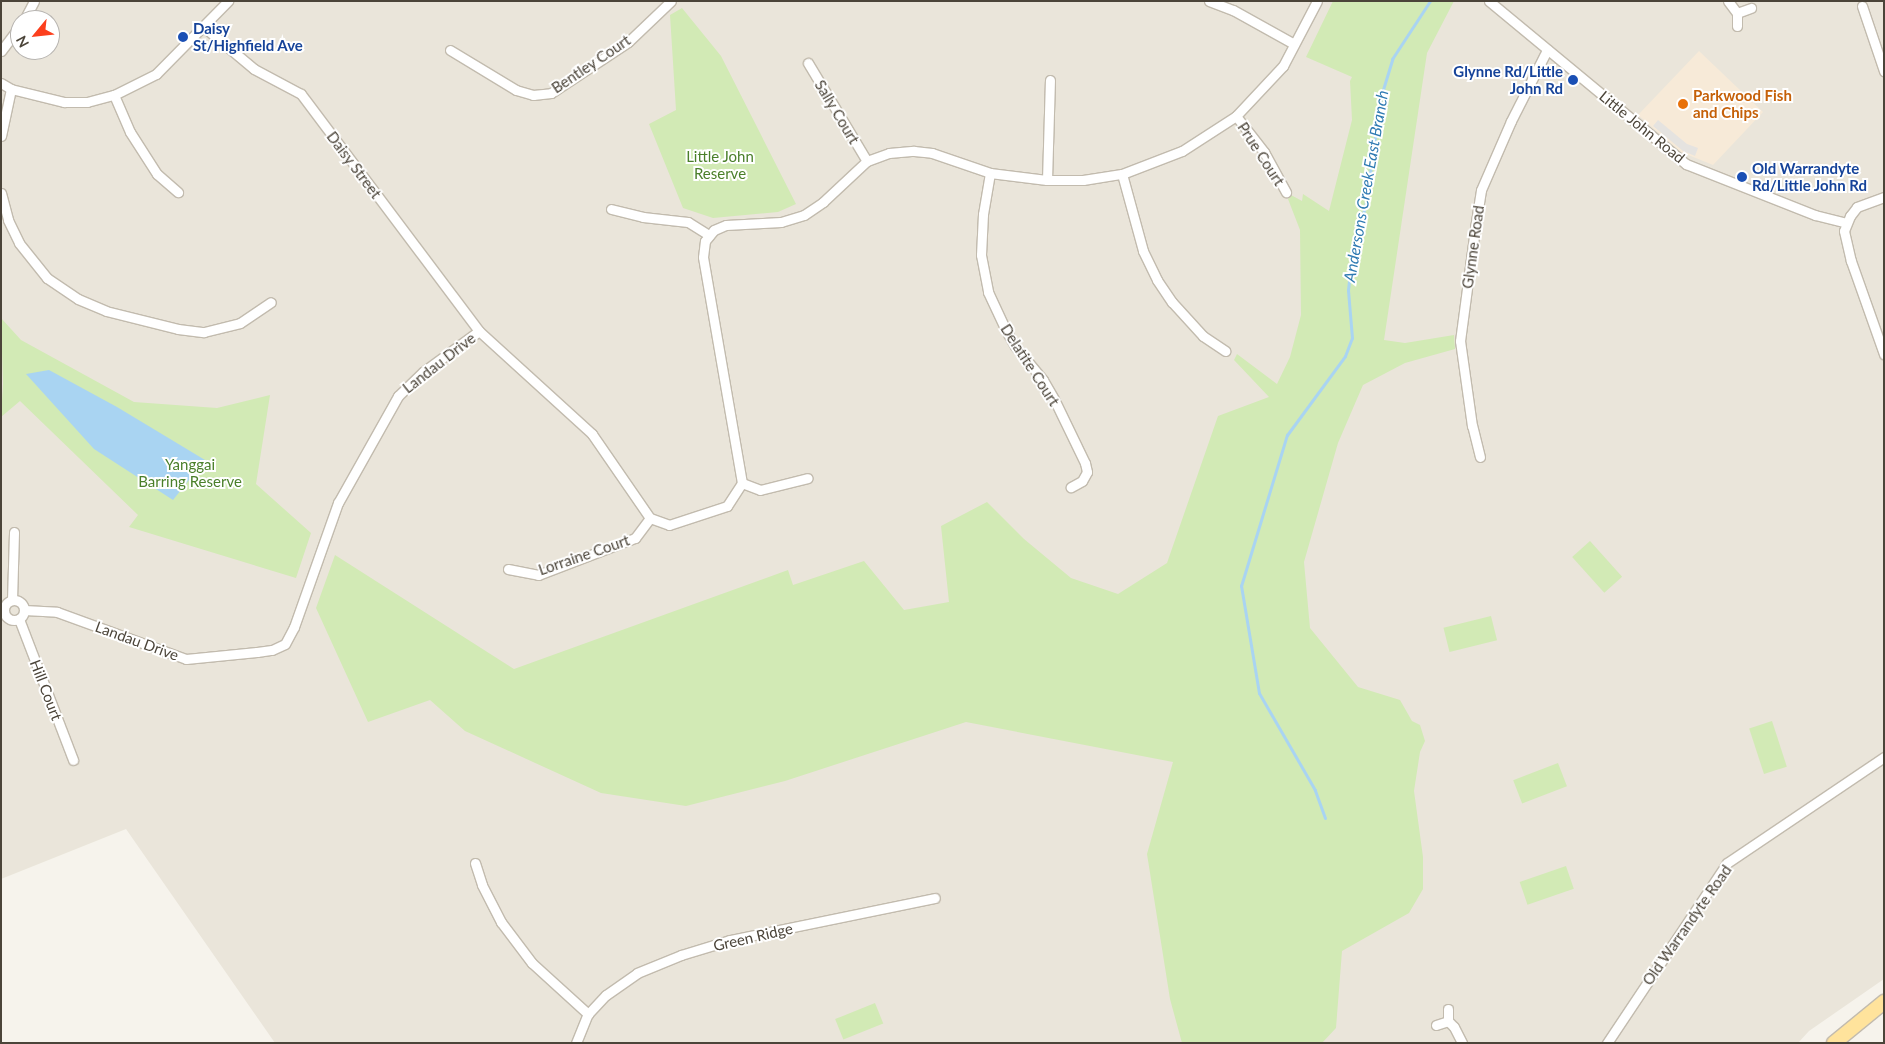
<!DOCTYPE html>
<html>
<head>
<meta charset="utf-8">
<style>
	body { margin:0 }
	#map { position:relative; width:1885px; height:1044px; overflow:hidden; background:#f6f3ec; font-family:Lato,sans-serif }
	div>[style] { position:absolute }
	.residential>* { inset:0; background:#eae5da }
	.commercial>* { inset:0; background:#f7ead8 }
	.green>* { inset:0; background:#d2eab5; transform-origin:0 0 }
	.parking>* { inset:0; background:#e5e3e0 }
	.water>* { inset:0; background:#a9d4f2 }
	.stream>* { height:3px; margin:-1.5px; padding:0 1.5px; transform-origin:1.5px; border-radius:1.5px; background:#a9d4f2 }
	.roads { filter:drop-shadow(1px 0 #c2bbae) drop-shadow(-1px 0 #c2bbae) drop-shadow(0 1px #c2bbae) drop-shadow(0 -1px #c2bbae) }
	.minor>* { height:9px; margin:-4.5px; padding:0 4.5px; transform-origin:4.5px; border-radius:4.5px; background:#fff }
	.minor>.ring { margin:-4.5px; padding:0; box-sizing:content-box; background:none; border:9px solid #fff; border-radius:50% }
	.primary>* { height:14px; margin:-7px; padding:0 7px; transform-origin:7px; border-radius:7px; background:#ffe39c }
	.dots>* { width:14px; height:14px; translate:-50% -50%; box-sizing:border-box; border:2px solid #fff; border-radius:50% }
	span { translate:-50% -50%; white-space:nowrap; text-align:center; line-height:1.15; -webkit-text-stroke:4px #fff; paint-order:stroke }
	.transit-label { font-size:15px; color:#164399; font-weight:700 }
	.left { translate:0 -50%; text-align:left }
	.right { translate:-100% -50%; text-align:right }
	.street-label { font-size:15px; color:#4b4439 }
	.food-label { font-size:15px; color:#c56008; font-weight:700 }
	.park-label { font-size:15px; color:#4a7f2a }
	.water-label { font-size:16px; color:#2e7ab2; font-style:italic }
	.frame { position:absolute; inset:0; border:2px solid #4b4439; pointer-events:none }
	.north { position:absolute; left:10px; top:10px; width:50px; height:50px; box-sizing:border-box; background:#fff; border:1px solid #b7b4b0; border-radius:50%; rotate:242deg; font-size:14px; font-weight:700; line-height:20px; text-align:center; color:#4b4439 }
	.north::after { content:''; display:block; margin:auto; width:18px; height:22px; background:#fc3f1d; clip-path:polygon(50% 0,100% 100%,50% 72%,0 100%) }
</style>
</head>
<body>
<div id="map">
	<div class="residential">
		<div style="clip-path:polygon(evenodd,1px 1px,1884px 1px,1884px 979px,1809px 1031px,1798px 1043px,275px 1043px,126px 829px,1px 879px,1px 1px,20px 20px,50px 20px,50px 50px,20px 50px,20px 20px)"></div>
	</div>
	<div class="commercial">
		<div style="clip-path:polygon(1699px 51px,1763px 112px,1713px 165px,1681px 152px,1638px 115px)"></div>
	</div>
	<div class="green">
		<div style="clip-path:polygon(1333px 1px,1454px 1px,1427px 53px,1384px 340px,1405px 343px,1454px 335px,1455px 349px,1405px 363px,1363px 385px,1338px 443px,1304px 562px,1310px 628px,1358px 687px,1400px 700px,1412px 721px,1420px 725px,1425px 741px,1420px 752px,1414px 791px,1423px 857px,1423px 889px,1409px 913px,1342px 951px,1336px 1028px,1322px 1043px,1182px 1043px,1170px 999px,1147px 854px,1173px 762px,966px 722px,785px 781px,686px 806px,601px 793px,465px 731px,430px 700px,368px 722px,316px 608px,335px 555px,514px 669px,788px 570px,793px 585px,864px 561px,904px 610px,949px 602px,941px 526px,987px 502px,1024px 539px,1071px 578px,1118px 594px,1167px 563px,1218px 416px,1269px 397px,1234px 360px,1237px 354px,1277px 384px,1290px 357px,1301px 315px,1300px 230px,1288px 199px,1291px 195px,1302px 201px,1303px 194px,1329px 211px,1352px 120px,1350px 81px,1352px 77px,1306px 57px)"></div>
		<div style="clip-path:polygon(682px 8px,721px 56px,796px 204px,778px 212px,713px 218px,683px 208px,649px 124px,676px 110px,670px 15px)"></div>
		<div style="clip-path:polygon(1px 318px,21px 340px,134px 402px,217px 408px,270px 395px,256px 484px,311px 533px,296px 578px,129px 527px,138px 515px,20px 401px,1px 417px,3px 384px)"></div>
		<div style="left:1590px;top:541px;width:48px;height:24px;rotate:48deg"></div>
		<div style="left:1491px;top:616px;width:25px;height:49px;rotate:76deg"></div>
		<div style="left:1772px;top:721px;width:48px;height:24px;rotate:72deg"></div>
		<div style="left:1558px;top:763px;width:25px;height:48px;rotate:69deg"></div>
		<div style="left:1566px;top:866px;width:24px;height:49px;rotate:71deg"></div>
		<div style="left:875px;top:1003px;width:22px;height:43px;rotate:68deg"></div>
	</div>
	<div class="parking">
		<div style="clip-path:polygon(1658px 120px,1687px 144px,1698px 148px,1695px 156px,1683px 151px,1653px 126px)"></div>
	</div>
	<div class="water">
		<div style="clip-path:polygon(49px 370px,117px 407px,205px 460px,173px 500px,94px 449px,26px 374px)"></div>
	</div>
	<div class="stream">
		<div style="left:1325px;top:818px;width:30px;rotate:-110deg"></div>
		<div style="left:1315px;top:790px;width:112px;rotate:-120deg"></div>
		<div style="left:1259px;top:693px;width:109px;rotate:-99.5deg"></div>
		<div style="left:1241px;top:586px;width:158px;rotate:-73.1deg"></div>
		<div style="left:1287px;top:435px;width:98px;rotate:-53.7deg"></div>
		<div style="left:1345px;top:356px;width:19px;rotate:-69deg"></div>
		<div style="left:1352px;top:338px;width:48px;rotate:-94.8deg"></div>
		<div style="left:1348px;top:290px;width:46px;rotate:-83.8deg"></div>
		<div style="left:1353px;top:244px;width:38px;rotate:-72deg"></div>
		<div style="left:1365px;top:208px;width:113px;rotate:-81.9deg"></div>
		<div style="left:1381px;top:96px;width:39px;rotate:-73deg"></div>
		<div style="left:1392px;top:59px;width:69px;rotate:-56.8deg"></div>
	</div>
	<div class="roads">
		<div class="minor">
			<div style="left:1209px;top:1px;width:26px;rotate:21deg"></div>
			<div style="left:1233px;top:10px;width:70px;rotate:29.1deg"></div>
			<div style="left:1489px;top:1px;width:256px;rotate:39.6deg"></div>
			<div style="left:1686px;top:164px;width:139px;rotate:21.6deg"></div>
			<div style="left:1815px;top:215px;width:32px;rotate:14deg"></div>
			<div style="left:1728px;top:1px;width:15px;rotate:53deg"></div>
			<div style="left:1737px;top:13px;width:13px;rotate:90deg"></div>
			<div style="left:1862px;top:6px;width:69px;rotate:71.3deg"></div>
			<div style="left:1737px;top:13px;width:15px;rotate:-20deg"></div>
			<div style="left:24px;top:20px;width:21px;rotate:-62deg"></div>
			<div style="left:204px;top:27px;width:65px;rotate:40deg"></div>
			<div style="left:254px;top:69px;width:53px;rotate:28deg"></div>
			<div style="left:301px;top:94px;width:296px;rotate:53.1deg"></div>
			<div style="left:450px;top:50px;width:77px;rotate:31.2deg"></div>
			<div style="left:516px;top:90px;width:18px;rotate:16deg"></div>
			<div style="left:533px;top:95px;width:18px;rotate:-6deg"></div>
			<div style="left:551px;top:93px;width:92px;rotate:-33.5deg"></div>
			<div style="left:628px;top:42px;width:59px;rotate:-43.6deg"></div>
			<div style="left:1px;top:51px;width:31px;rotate:-53deg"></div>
			<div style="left:808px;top:63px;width:114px;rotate:59deg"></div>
			<div style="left:1px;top:83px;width:12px;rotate:31deg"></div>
			<div style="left:11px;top:89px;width:55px;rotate:13.8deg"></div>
			<div style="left:64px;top:102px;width:23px"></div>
			<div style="left:87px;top:102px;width:28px;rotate:-15deg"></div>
			<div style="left:114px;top:95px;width:47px;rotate:-26.6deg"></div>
			<div style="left:156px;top:74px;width:103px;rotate:-45.4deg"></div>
			<div style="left:114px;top:95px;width:40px;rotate:66.6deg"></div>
			<div style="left:130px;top:132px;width:50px;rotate:57.3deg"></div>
			<div style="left:157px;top:174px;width:28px;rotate:41deg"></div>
			<div style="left:1236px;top:116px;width:46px;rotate:52.1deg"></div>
			<div style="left:1264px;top:152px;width:46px;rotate:61.2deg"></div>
			<div style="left:1px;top:136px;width:48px;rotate:-78deg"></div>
			<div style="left:990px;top:173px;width:42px;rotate:99.7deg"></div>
			<div style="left:983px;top:214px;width:41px;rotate:92.8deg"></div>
			<div style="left:981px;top:255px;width:38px;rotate:79deg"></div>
			<div style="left:988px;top:292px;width:38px;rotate:65deg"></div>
			<div style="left:1004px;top:327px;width:22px;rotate:60deg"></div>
			<div style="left:1015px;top:346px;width:44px;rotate:50.5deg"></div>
			<div style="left:1043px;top:380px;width:24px;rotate:60deg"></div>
			<div style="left:1055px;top:401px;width:69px;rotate:64.2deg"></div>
			<div style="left:1085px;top:463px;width:9px;rotate:77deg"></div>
			<div style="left:1087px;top:472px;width:10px;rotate:119deg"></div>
			<div style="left:1082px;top:481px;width:13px;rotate:151deg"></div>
			<div style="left:1122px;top:174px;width:80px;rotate:74.7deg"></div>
			<div style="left:1143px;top:251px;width:32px;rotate:64deg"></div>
			<div style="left:1157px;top:280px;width:27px;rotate:56deg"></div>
			<div style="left:1172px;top:302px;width:46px;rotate:47.6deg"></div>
			<div style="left:1203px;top:336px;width:27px;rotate:34deg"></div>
			<div style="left:1047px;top:180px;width:100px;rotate:-88.3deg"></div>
			<div style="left:1px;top:193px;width:28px;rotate:75deg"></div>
			<div style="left:8px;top:220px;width:25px;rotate:64deg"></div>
			<div style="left:19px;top:243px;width:45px;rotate:51.3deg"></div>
			<div style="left:47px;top:278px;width:37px;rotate:34deg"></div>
			<div style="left:78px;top:299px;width:30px;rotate:23deg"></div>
			<div style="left:106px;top:311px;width:74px;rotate:14deg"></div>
			<div style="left:178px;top:329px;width:26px;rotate:7deg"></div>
			<div style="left:204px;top:332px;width:37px;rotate:-14deg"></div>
			<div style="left:240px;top:323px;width:37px;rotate:-34deg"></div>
			<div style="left:1884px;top:197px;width:29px;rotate:160deg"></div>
			<div style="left:1857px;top:207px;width:11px;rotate:128deg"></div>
			<div style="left:1850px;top:216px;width:16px;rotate:112deg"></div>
			<div style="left:1844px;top:231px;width:31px;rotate:77deg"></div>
			<div style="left:1851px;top:261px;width:99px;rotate:70.5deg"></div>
			<div style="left:611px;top:209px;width:33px;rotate:14deg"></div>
			<div style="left:643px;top:217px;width:45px;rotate:6.3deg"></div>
			<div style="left:688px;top:222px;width:25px;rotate:32deg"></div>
			<div style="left:1480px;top:457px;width:32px;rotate:-104deg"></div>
			<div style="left:1472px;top:426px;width:86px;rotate:-98deg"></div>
			<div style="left:1460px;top:341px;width:114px;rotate:-82.4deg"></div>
			<div style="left:1475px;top:228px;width:38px;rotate:-81deg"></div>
			<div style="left:1481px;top:190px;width:75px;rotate:-66.5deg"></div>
			<div style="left:1511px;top:121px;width:80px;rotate:-63.1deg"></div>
			<div style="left:742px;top:483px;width:19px;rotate:21deg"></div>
			<div style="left:760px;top:490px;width:49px;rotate:-14deg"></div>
			<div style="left:508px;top:569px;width:31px;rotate:11deg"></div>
			<div style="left:538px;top:575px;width:104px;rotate:-20.9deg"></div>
			<div style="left:635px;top:538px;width:25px;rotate:-53deg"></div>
			<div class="ring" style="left:4px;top:600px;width:11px;height:11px"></div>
			<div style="left:12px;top:600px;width:68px;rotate:-88.3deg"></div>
			<div style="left:24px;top:610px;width:33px;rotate:3deg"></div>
			<div style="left:57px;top:612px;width:137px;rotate:20deg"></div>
			<div style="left:186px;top:659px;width:71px;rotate:-5.6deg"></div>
			<div style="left:257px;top:652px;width:15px;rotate:-8deg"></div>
			<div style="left:272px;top:650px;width:14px;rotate:-25deg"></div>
			<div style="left:285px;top:644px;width:19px;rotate:-62deg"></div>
			<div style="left:294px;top:627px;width:132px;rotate:-70.5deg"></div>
			<div style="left:338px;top:503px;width:123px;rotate:-60.7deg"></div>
			<div style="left:398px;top:396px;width:35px;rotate:-44deg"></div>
			<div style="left:423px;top:372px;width:69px;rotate:-36.2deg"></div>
			<div style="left:479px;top:331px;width:153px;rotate:42.3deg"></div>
			<div style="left:592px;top:434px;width:102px;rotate:55.4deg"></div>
			<div style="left:650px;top:518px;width:20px;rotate:20deg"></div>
			<div style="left:669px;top:525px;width:61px;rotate:-18.1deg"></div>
			<div style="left:727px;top:506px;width:27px;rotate:-57deg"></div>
			<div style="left:742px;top:483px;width:229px;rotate:-99.8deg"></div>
			<div style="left:703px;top:257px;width:16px;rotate:-83deg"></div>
			<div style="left:705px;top:241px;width:14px;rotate:-51deg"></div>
			<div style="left:714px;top:230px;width:13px;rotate:-23deg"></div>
			<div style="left:726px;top:225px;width:55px;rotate:-3.1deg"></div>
			<div style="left:781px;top:222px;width:24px;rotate:-17deg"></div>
			<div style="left:804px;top:215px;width:23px;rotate:-34deg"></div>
			<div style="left:823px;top:202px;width:60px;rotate:-43deg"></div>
			<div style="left:867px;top:161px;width:23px;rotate:-20deg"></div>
			<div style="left:889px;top:153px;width:25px;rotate:-5deg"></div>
			<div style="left:914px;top:151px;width:18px;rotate:6deg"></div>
			<div style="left:932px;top:153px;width:61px;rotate:19deg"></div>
			<div style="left:990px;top:173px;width:57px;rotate:7deg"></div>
			<div style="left:1047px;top:180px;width:36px"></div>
			<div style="left:1083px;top:180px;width:39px;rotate:-9deg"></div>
			<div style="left:1122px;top:174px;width:64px;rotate:-21deg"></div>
			<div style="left:1182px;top:151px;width:64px;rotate:-32.9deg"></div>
			<div style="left:1236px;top:116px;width:69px;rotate:-46.8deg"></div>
			<div style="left:1283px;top:66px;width:73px;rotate:-62.4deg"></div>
			<div style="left:19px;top:619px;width:151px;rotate:69deg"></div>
			<div style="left:475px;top:863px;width:23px;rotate:72deg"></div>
			<div style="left:482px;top:885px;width:42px;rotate:62.8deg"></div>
			<div style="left:501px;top:922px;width:51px;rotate:52.9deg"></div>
			<div style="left:532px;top:963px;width:76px;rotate:42.3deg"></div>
			<div style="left:1448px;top:1009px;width:12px;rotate:90deg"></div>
			<div style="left:1448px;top:1021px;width:8px;rotate:45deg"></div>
			<div style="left:1454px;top:1027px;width:18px;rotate:63deg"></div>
			<div style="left:1436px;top:1025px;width:13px;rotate:-18deg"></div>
			<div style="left:576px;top:1043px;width:31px;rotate:-68deg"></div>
			<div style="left:588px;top:1014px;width:26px;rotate:-47deg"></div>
			<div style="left:606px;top:995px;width:38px;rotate:-35deg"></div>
			<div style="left:637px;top:973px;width:48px;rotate:-22.2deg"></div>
			<div style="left:681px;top:955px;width:51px;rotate:-17deg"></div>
			<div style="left:730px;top:940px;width:209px;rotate:-11.6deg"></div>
			<div style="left:1607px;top:1043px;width:216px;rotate:-56.3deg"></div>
			<div style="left:1727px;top:863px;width:189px;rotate:-34deg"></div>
		</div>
		<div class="primary">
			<div style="left:1834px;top:1043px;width:65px;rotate:-39.4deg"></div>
		</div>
	</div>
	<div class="dots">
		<div style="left:183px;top:37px;background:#1a4fb4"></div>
		<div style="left:1573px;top:80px;background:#1a4fb4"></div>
		<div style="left:1683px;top:104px;background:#e8710a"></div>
		<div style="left:1742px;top:177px;background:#1a4fb4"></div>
	</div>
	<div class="transit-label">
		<span class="left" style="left:193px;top:37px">Daisy<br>St/Highfield Ave</span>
		<span class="right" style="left:1563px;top:80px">Glynne Rd/Little<br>John Rd</span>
		<span class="left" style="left:1752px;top:177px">Old Warrandyte<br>Rd/Little John Rd</span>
	</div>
	<div class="street-label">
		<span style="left:591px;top:64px;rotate:-34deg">Bentley Court</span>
		<span style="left:837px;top:112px;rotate:59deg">Sally Court</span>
		<span style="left:1642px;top:127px;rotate:39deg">Little John Road</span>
		<span style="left:1261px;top:154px;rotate:57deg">Prue Court</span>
		<span style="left:354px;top:165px;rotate:53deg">Daisy Street</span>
		<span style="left:1473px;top:247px;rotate:-82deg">Glynne Road</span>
		<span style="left:439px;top:363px;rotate:-38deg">Landau Drive</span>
		<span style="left:1030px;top:365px;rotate:57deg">Delatite Court</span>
		<span style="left:584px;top:555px;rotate:-19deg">Lorraine Court</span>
		<span style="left:137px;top:641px;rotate:20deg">Landau Drive</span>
		<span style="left:46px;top:690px;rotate:69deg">Hill Court</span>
		<span style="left:1687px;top:925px;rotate:-55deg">Old Warrandyte Road</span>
		<span style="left:753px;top:937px;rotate:-13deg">Green Ridge</span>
	</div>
	<div class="food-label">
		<span class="left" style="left:1693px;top:104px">Parkwood Fish<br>and Chips</span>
	</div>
	<div class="park-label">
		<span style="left:720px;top:165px">Little John<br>Reserve</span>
		<span style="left:190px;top:473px">Yanggai<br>Barring Reserve</span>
	</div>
	<div class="water-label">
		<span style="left:1366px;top:186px;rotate:-80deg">Andersons Creek East Branch</span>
	</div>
	<div class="frame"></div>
	<div class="north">N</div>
</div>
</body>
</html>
